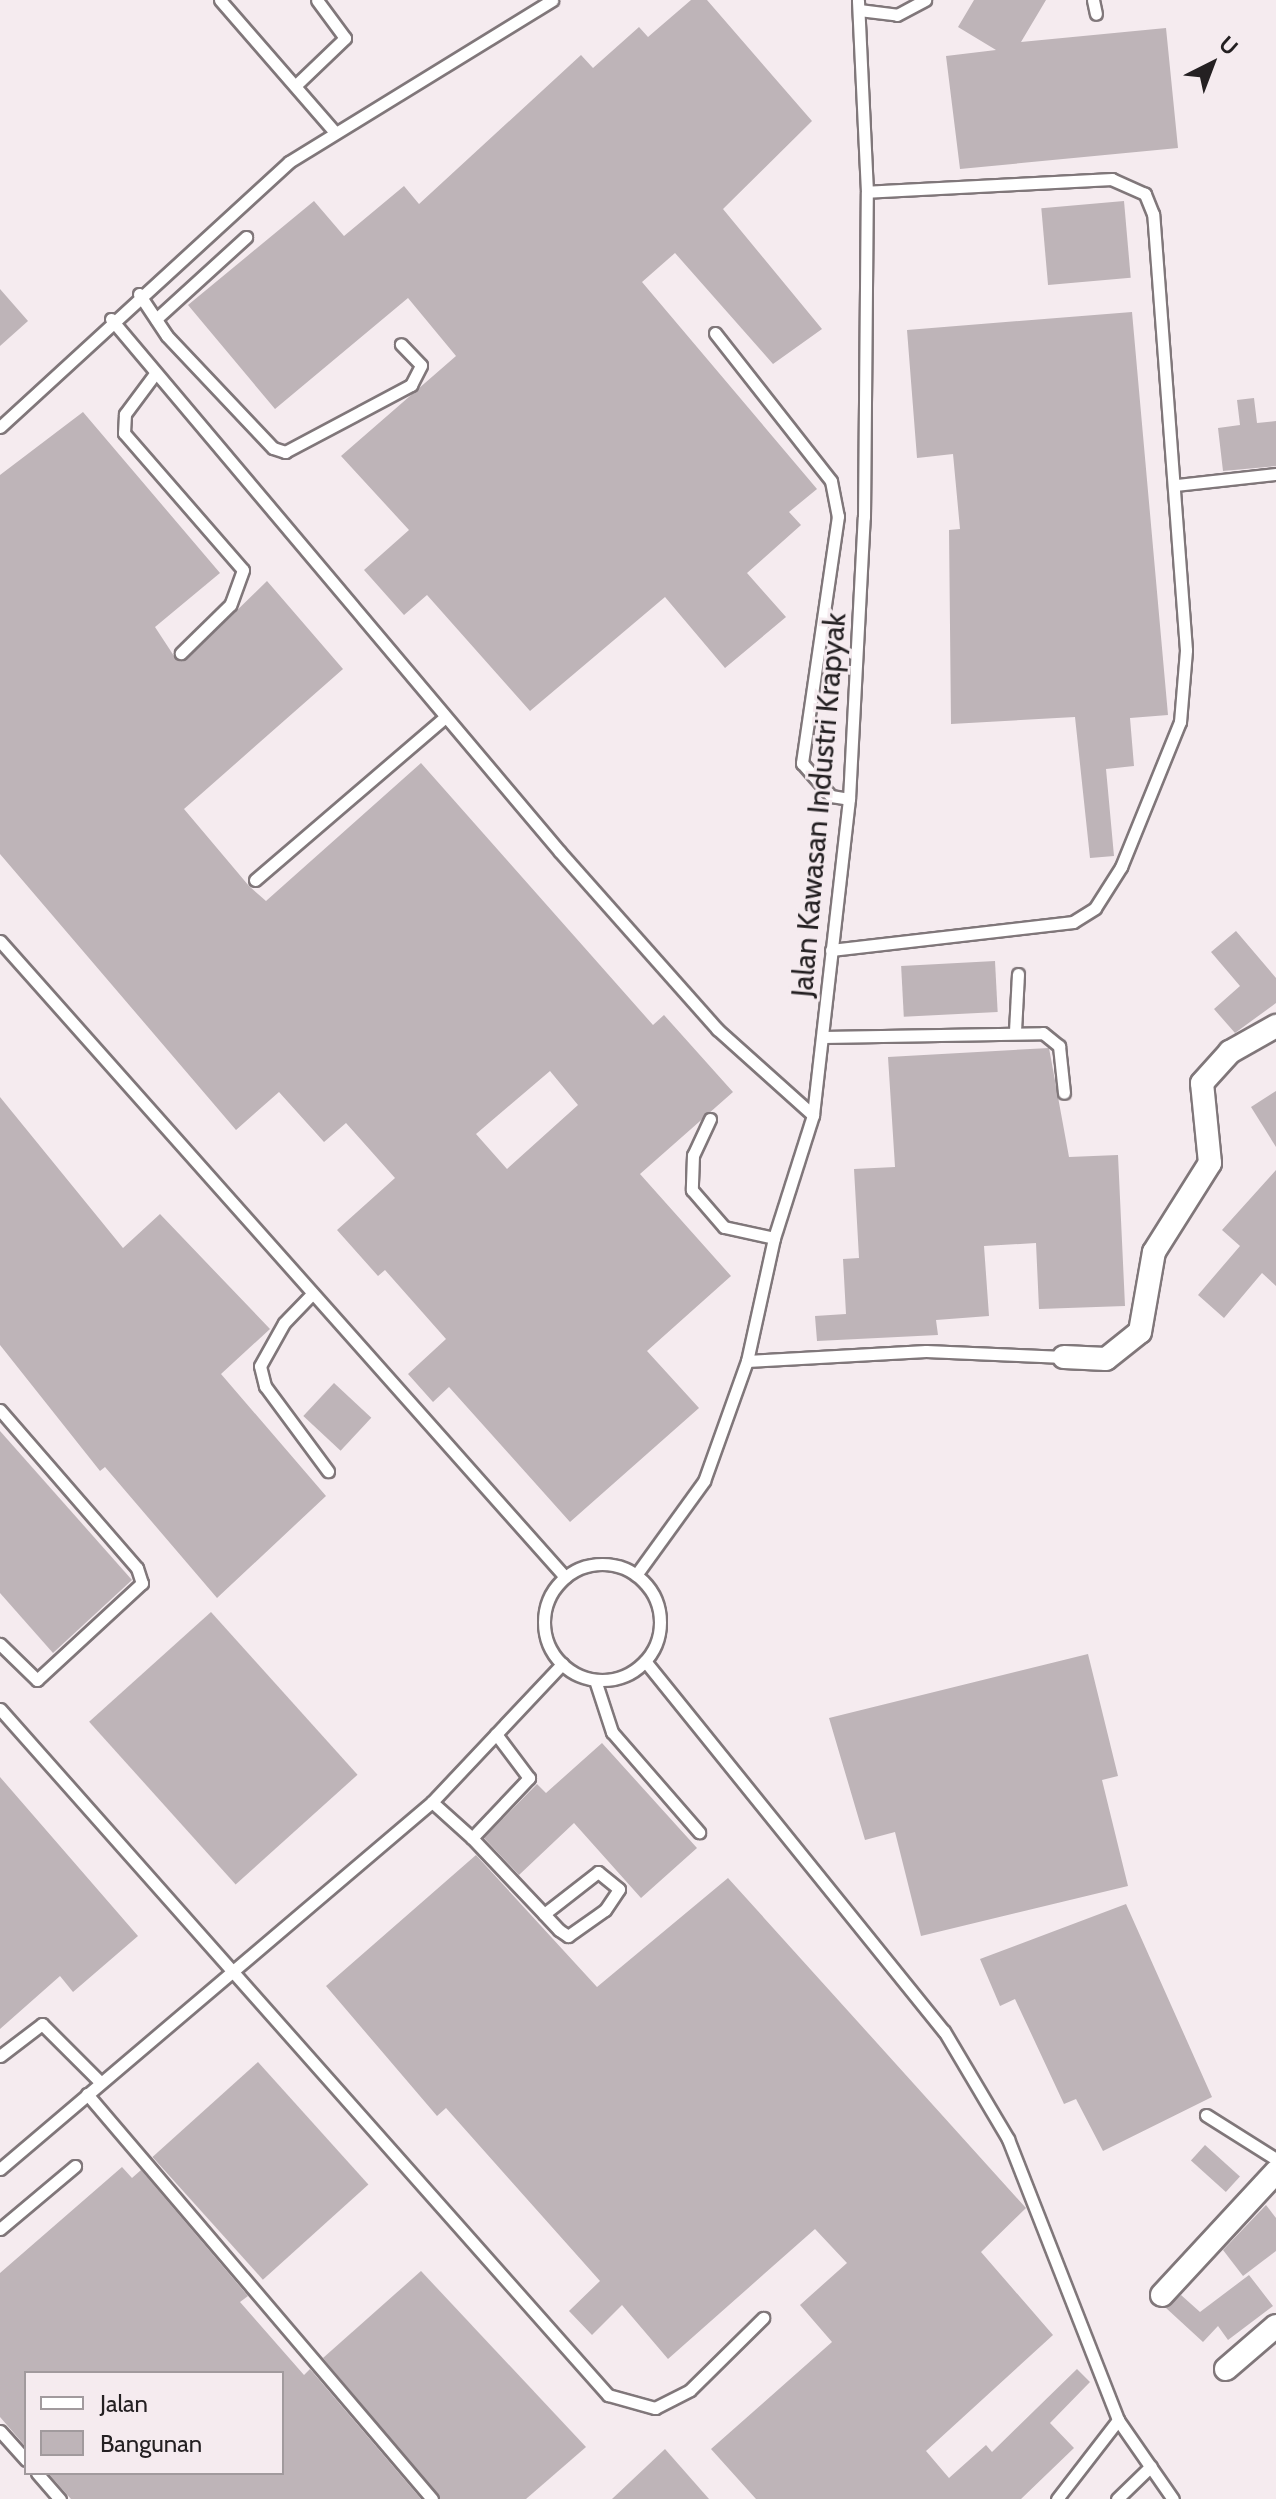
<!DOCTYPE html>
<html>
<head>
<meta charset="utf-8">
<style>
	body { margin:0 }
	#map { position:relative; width:1276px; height:2499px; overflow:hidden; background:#f5ebef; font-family:Cabin,sans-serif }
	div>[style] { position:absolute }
	.building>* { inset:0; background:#beb4b8; transform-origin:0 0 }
	.roads { filter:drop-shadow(2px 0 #80777a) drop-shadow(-2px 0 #80777a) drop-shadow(0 2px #80777a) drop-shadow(0 -2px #80777a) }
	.service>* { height:11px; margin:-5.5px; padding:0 5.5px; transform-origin:5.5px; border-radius:5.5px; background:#fff }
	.service>.ring { margin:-5.5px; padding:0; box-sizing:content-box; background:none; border:11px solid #fff; border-radius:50% }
	.minor>* { height:22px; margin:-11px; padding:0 11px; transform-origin:11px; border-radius:11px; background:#fff }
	span { translate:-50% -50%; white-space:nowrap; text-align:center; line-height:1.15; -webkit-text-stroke:6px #f5ebef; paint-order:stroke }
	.street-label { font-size:30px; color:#242022 }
	.legend { position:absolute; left:24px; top:2371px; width:260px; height:104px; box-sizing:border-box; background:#f5ebef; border:2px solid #a19a9d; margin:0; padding:10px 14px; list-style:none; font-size:24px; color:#242022 }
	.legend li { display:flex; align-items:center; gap:16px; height:40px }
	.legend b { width:40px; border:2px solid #a19a9d }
	.north { position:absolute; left:1172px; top:24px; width:80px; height:80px; -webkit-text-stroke:6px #f5ebef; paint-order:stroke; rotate:42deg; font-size:22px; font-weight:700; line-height:32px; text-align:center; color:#242022 }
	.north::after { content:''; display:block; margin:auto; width:28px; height:36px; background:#242022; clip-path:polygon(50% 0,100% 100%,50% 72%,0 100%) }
</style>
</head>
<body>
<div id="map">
	<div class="building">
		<div style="clip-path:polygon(691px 0,707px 0,812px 121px,723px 209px,822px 329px,773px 364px,675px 253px,642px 282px,817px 489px,789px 512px,801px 525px,747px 573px,786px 617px,725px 668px,665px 597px,530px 711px,427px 595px,404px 615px,364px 570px,409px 530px,341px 456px,456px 356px,408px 298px,275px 409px,188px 305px,314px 201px,344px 236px,404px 186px,419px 204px,581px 55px,593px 68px,639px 27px,648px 37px)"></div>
		<div style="clip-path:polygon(974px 0,1046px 0,1021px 42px,1166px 28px,1178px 148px,960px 169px,946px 56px,996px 50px,958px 27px)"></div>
		<div style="left:1124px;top:201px;width:77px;height:83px;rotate:85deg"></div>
		<div style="clip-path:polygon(0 289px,28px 321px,0 346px)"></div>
		<div style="clip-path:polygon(1132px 312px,1168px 715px,1130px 718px,1134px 766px,1106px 769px,1114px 856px,1090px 858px,1075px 717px,951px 724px,949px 530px,960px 529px,953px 454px,917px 458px,907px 330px)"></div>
		<div style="clip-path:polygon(1254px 398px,1257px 423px,1276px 421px,1276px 466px,1223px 471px,1218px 428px,1240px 425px,1237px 400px)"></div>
		<div style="clip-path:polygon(evenodd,83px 412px,220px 573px,155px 627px,176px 659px,187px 659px,267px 581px,343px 669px,184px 809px,249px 886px,266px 901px,421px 763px,653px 1025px,664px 1015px,733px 1092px,640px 1174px,731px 1276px,647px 1351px,699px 1408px,570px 1522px,449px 1387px,433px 1402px,408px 1374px,446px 1339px,385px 1270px,378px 1276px,337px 1230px,395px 1178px,346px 1123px,324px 1142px,279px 1092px,236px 1130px,0 854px,0 475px,83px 412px,550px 1071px,578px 1105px,507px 1169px,476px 1134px,550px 1071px)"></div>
		<div style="clip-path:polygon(1236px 931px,1276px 978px,1276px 1003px,1235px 1033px,1214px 1009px,1240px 986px,1211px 952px)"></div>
		<div style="left:995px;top:961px;width:51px;height:94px;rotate:87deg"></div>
		<div style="clip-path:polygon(1049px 1048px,1069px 1157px,1118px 1155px,1125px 1306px,1039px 1309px,1036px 1243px,984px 1246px,989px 1316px,936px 1320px,938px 1335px,817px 1341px,815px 1316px,846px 1314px,843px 1259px,859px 1258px,854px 1169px,895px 1167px,888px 1057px)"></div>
		<div style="clip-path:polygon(1276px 1091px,1276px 1147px,1251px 1107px)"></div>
		<div style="clip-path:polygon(0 1097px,123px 1248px,160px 1214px,270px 1329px,221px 1374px,326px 1496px,217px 1598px,105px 1467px,100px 1471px,0 1345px)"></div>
		<div style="clip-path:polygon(1276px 1170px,1276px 1286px,1262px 1273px,1224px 1318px,1198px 1295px,1240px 1246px,1222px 1230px)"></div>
		<div style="left:334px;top:1383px;width:51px;height:45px;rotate:43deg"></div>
		<div style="clip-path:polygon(0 1431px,132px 1580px,53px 1653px,0 1593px)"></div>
		<div style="left:211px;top:1612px;width:219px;height:164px;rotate:48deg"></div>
		<div style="clip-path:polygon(1088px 1654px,1118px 1776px,1102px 1780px,1128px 1886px,921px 1936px,895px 1832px,865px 1840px,829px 1718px)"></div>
		<div style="clip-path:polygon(602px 1743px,697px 1848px,641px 1898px,574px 1823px,519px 1875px,484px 1838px,537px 1784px,546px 1793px)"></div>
		<div style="clip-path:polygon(0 1777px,138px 1936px,73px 1992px,60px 1976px,0 2029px)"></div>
		<div style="clip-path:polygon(476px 1855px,597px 1987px,728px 1878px,1026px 2208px,981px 2252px,1053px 2335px,926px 2451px,949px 2478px,986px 2445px,992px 2452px,1077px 2369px,1090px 2382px,1050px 2423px,1074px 2448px,1021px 2499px,756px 2499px,711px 2449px,832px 2342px,800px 2305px,847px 2263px,815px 2229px,668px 2359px,622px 2305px,592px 2335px,569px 2311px,600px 2281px,446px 2108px,437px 2116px,326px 1986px)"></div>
		<div style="clip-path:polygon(1126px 1904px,1212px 2097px,1103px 2151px,1076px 2099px,1064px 2104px,1015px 1999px,1000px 2006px,980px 1959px)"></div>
		<div style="left:258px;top:2062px;width:165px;height:142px;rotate:48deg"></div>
		<div style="left:1205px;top:2145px;width:47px;height:21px;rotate:42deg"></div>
		<div style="clip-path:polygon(122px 2167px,132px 2178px,141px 2170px,248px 2296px,240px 2302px,304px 2375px,310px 2369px,421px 2499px,71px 2499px,48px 2473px,282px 2473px,282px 2373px,26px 2373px,26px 2447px,0 2417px,0 2273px)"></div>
		<div style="clip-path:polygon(1266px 2205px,1276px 2218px,1276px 2251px,1243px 2276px,1223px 2250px)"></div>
		<div style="clip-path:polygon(421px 2271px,586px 2447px,526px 2499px,440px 2499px,323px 2358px)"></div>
		<div style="clip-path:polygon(1249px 2275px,1273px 2306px,1228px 2340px,1218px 2326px,1203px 2342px,1166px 2308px,1181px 2295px,1200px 2312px)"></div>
		<div style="clip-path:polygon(665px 2449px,709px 2499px,612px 2499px)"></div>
	</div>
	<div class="roads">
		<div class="service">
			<div style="left:220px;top:0;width:172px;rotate:49deg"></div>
			<div style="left:1093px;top:0;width:14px;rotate:78deg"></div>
			<div style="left:859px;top:10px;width:38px;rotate:7deg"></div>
			<div style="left:897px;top:15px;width:32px;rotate:-28deg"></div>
			<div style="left:296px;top:85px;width:68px;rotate:-43.8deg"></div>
			<div style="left:345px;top:38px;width:47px;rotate:-126.4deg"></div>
			<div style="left:139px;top:294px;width:50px;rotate:56.3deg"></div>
			<div style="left:167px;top:336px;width:154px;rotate:46.6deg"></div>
			<div style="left:273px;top:448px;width:13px;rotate:18deg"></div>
			<div style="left:285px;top:452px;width:143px;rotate:-28deg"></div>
			<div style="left:411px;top:385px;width:22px;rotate:-63deg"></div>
			<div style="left:421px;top:365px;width:29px;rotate:-134deg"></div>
			<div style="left:111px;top:319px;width:697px;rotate:49.89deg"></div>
			<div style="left:560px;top:852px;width:237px;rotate:48.4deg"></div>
			<div style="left:717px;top:1029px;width:129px;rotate:41.9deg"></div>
			<div style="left:156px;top:319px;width:122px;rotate:-42.3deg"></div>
			<div style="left:715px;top:333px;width:188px;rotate:51.9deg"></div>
			<div style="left:831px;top:481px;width:36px;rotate:79deg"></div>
			<div style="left:838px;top:516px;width:250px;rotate:98.3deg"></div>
			<div style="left:802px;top:763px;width:44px;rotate:48.7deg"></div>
			<div style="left:831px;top:796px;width:18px;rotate:9deg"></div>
			<div style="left:154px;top:375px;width:49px;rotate:126.6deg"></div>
			<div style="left:125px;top:414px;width:19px;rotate:93deg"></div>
			<div style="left:124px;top:433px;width:181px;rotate:49deg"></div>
			<div style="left:243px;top:570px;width:37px;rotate:110deg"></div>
			<div style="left:230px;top:605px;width:69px;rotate:135.6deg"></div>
			<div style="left:0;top:427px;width:392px;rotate:-42.5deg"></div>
			<div style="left:289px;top:162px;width:309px;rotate:-31.6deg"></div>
			<div style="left:1176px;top:485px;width:101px;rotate:-6.3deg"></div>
			<div style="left:255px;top:880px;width:249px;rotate:-40.6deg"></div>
			<div style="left:0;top:941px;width:851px;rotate:48.38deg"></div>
			<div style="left:831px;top:950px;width:244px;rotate:-6.6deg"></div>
			<div style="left:1073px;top:922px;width:26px;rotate:-32deg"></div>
			<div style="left:1095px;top:908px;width:49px;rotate:-57.6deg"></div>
			<div style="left:1121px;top:867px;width:157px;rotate:-67.9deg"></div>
			<div style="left:1180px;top:722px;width:72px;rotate:-85.2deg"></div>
			<div style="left:1186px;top:650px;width:437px;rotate:-94.3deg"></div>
			<div style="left:1153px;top:214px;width:22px;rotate:-112deg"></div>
			<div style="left:1145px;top:194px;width:36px;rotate:-156deg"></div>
			<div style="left:1112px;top:179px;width:245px;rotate:177deg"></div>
			<div style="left:1015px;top:1031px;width:57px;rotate:-87deg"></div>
			<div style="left:823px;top:1037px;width:220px;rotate:-1deg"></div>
			<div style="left:1043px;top:1033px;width:21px;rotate:39deg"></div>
			<div style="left:1059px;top:1046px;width:47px;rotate:83.9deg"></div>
			<div style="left:710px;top:1119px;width:40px;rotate:115deg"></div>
			<div style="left:693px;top:1155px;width:35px;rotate:92deg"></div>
			<div style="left:692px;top:1190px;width:49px;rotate:49.1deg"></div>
			<div style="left:724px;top:1227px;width:51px;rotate:12.4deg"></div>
			<div style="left:310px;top:1296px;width:37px;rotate:134deg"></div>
			<div style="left:284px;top:1323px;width:49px;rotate:119.2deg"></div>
			<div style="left:260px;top:1366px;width:21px;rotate:76deg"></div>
			<div style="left:265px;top:1386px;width:106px;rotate:53.5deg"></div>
			<div style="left:747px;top:1361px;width:179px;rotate:-3.2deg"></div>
			<div style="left:926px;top:1351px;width:138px;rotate:2.5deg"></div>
			<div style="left:0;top:1410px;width:209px;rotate:49.1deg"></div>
			<div style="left:137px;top:1568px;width:16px;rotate:72deg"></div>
			<div style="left:142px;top:1583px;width:143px;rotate:137.3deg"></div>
			<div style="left:37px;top:1680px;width:52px;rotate:-135.8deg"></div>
			<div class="ring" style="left:544px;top:1564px;width:105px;height:105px"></div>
			<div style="left:636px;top:1575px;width:116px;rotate:-54.1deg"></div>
			<div style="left:704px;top:1481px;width:127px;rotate:-70.3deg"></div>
			<div style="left:747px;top:1361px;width:126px;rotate:-77.6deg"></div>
			<div style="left:774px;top:1238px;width:129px;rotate:-72.4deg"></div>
			<div style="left:813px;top:1115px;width:318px;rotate:-83.5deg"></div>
			<div style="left:849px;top:799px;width:282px;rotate:-87deg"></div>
			<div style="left:864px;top:517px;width:325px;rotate:-89.5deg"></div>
			<div style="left:867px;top:192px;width:192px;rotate:-92.7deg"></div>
			<div style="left:645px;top:1661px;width:476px;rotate:51.1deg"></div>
			<div style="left:944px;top:2031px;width:126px;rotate:59.3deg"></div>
			<div style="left:1008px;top:2139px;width:302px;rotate:68.6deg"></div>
			<div style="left:1118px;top:2420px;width:96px;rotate:55.2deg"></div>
			<div style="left:595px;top:1680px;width:55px;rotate:71.9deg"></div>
			<div style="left:612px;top:1732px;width:133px;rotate:49deg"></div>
			<div style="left:0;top:1709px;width:917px;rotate:48.45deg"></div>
			<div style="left:608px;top:2395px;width:49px;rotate:15.5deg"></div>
			<div style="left:655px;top:2408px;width:39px;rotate:-27deg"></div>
			<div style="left:690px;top:2390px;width:103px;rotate:-44.6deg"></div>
			<div style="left:432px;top:1802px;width:54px;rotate:42deg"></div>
			<div style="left:472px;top:1838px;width:105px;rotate:46.5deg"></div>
			<div style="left:544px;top:1914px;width:22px;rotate:47deg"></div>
			<div style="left:559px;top:1930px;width:11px;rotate:34deg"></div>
			<div style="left:568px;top:1936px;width:45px;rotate:-35.1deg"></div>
			<div style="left:605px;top:1910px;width:25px;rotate:-56deg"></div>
			<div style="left:619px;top:1889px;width:27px;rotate:-141deg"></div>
			<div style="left:598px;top:1872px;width:68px;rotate:142.1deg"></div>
			<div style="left:472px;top:1838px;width:83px;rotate:-46.5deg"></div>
			<div style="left:529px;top:1778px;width:55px;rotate:-126.9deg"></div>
			<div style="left:0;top:2056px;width:53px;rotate:-37.3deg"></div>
			<div style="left:42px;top:2024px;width:82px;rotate:45deg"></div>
			<div style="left:87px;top:2094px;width:532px;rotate:49.57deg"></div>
			<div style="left:1206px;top:2115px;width:83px;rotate:32.2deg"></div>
			<div style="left:0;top:2169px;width:567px;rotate:-40.35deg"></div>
			<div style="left:432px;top:1802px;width:190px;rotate:-46.7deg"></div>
			<div style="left:0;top:2229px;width:98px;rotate:-40deg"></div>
			<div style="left:0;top:2431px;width:39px;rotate:48deg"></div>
			<div style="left:37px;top:2473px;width:35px;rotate:49deg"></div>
			<div style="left:1057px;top:2499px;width:100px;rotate:-52.3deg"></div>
			<div style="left:1117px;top:2499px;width:47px;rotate:-44.1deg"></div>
		</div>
		<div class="minor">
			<div style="left:1064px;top:1357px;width:42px;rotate:2.7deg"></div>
			<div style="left:1106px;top:1359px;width:43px;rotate:-38.5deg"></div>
			<div style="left:1140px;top:1332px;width:81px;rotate:-80.1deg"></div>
			<div style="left:1154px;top:1252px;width:105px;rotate:-57.8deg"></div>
			<div style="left:1210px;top:1163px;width:80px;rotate:-95.7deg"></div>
			<div style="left:1202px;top:1083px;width:42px;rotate:-47.9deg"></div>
			<div style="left:1230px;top:1052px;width:53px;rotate:-29.5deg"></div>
			<div style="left:1162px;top:2295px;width:168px;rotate:-47.2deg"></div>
			<div style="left:1226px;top:2369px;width:66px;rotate:-40.7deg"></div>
		</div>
	</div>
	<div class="street-label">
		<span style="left:819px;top:805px;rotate:-85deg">Jalan Kawasan Industri Krapyak</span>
	</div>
	<ul class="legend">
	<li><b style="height:10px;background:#fff"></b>Jalan</li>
	<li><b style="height:22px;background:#beb4b8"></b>Bangunan</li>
	</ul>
	<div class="north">U</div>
</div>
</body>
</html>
